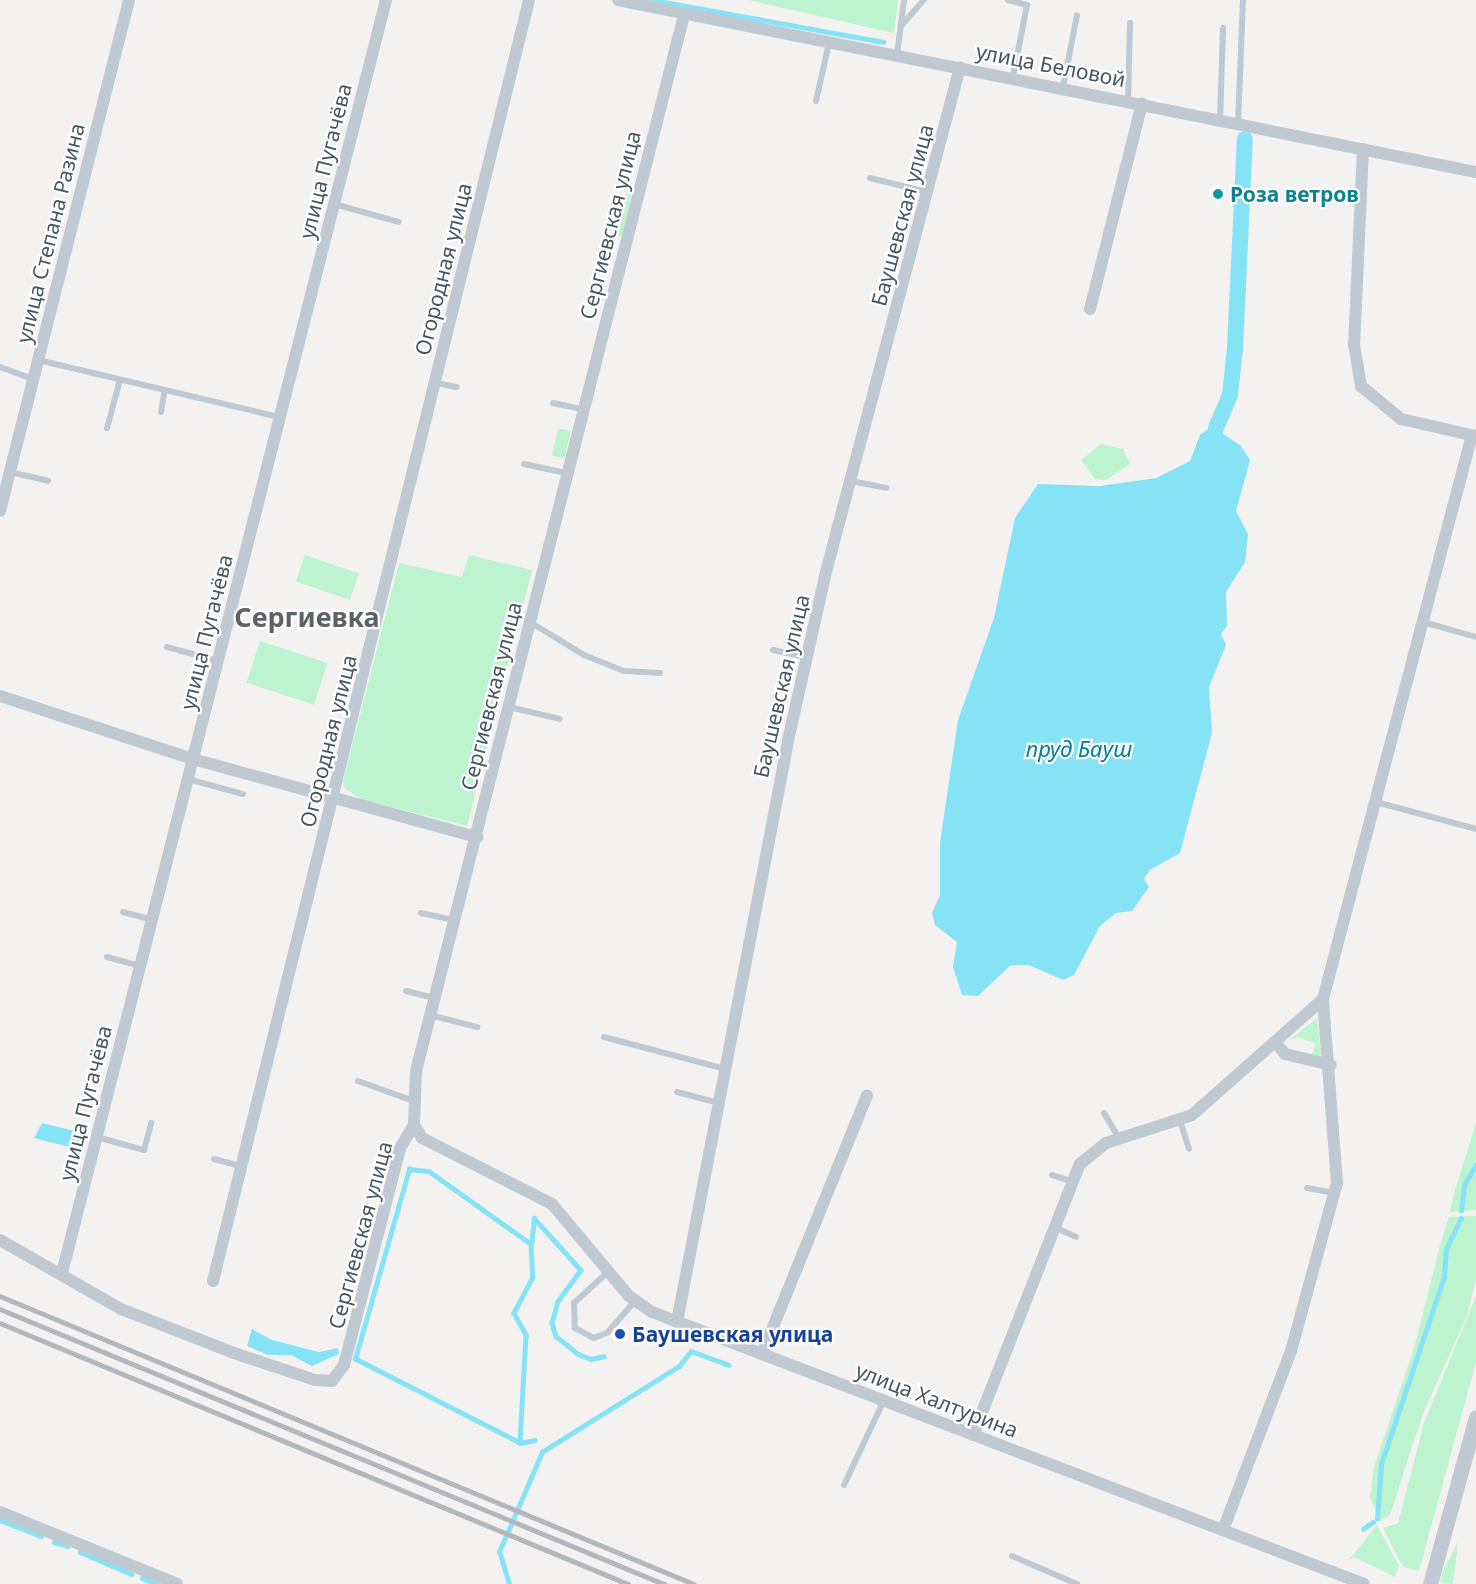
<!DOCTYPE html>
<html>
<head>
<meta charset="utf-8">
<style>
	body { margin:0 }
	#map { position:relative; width:1476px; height:1584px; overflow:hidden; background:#f4f1f1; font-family:"Noto Sans",sans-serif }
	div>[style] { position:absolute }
	.green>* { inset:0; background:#bdf4cf; transform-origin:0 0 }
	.water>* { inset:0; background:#86e3f5 }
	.stream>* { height:4.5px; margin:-2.25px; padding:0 2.25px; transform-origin:2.25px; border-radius:2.25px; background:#86e3f5 }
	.canal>* { height:16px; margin:-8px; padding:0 8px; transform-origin:8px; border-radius:8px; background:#86e3f5 }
	.service>* { height:6px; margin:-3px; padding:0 3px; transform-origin:3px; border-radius:3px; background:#bec9d2 }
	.minor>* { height:12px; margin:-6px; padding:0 6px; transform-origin:6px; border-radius:6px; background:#bec9d2 }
	.tertiary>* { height:15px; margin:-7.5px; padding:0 7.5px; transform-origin:7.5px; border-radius:7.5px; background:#bec9d2 }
	.rail>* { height:4.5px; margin:-2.25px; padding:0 2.25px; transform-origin:2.25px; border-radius:2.25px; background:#b3b7bc }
	.dots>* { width:16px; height:16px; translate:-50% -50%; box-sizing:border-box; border:3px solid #fff; border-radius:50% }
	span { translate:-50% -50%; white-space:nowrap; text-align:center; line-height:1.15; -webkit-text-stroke:4.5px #fff; paint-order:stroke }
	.street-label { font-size:21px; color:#475661 }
	.culture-label { font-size:21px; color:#0d838f; font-weight:700 }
	.left { translate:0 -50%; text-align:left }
	.transit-label { font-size:21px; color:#164399; font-weight:700 }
	.water-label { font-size:22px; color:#038199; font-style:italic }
	.district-label { font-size:27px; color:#5d6267; font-weight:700 }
</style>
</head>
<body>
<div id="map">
	<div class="green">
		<div style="clip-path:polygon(748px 0,898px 0,894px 33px)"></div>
		<div style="left:628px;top:184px;width:5px;height:53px;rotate:11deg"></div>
		<div style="left:558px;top:428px;width:13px;height:28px;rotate:13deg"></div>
		<div style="clip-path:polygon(1101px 444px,1123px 449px,1130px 464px,1106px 480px,1095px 479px,1081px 460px)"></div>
		<div style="left:305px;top:555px;width:57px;height:28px;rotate:19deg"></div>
		<div style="clip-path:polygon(469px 555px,532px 570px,467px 826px,363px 800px,345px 789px,343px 781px,399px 563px,462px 577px)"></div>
		<div style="left:260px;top:641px;width:71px;height:44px;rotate:18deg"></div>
		<div style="clip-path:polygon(1317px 1018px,1321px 1055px,1310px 1059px,1316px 1044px,1298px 1037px,1288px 1041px)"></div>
		<div style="clip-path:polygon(1476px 1123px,1476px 1210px,1450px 1212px,1455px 1190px)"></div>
		<div style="clip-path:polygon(1476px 1216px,1476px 1279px,1467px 1316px,1422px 1416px,1390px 1515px,1380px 1521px,1370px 1497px,1374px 1467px,1415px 1345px,1440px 1245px,1449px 1217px)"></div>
		<div style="clip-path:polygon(1476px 1296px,1476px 1362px,1419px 1571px,1403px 1567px,1383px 1528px,1398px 1523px,1424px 1423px)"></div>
		<div style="clip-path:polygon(1377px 1525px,1399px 1566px,1395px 1577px,1354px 1557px,1349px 1560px)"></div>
		<div style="clip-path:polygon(1458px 1542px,1453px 1584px,1440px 1582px,1443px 1571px)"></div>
	</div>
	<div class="water">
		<div style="clip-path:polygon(1212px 426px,1241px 446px,1250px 460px,1236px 511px,1248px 534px,1245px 562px,1226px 592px,1227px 626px,1221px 634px,1226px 645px,1209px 687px,1212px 733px,1180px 853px,1150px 870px,1144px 879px,1149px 887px,1132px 911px,1116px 913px,1100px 926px,1074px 975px,1063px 980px,1029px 965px,1011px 965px,978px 996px,962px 995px,953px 967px,957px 942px,935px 925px,932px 913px,940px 895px,940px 843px,958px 720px,994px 618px,1015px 518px,1038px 484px,1100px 486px,1156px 478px,1190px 461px,1200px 435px)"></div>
		<div style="clip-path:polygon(42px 1123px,79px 1132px,81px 1150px,34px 1138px)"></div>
		<div style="clip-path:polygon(252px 1329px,272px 1340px,319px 1352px,338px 1348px,339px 1354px,312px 1366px,291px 1355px,268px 1355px,247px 1346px)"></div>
	</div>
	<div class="stream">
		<div style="left:653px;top:0;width:234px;rotate:10.3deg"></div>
		<div style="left:1461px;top:1211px;width:26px;rotate:-83deg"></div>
		<div style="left:1464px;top:1185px;width:23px;rotate:-59deg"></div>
		<div style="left:531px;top:1244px;width:26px;rotate:-83deg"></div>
		<div style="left:534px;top:1218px;width:70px;rotate:47.9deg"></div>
		<div style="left:581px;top:1270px;width:39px;rotate:126deg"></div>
		<div style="left:558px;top:1302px;width:22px;rotate:106deg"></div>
		<div style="left:552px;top:1323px;width:14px;rotate:73deg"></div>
		<div style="left:556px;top:1336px;width:28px;rotate:39deg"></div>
		<div style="left:578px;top:1354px;width:14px;rotate:21deg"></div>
		<div style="left:591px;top:1359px;width:13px;rotate:-13deg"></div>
		<div style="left:520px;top:1443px;width:185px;rotate:-153deg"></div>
		<div style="left:355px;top:1359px;width:198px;rotate:-74.1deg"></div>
		<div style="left:409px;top:1169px;width:20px;rotate:6deg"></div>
		<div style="left:429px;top:1171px;width:125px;rotate:35.6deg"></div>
		<div style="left:531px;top:1244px;width:33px;rotate:87deg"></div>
		<div style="left:533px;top:1277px;width:41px;rotate:117.8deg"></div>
		<div style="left:514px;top:1313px;width:25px;rotate:61deg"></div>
		<div style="left:526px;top:1335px;width:108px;rotate:93.2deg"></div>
		<div style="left:520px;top:1443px;width:15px;rotate:-11deg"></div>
		<div style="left:1377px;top:1519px;width:55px;rotate:-85.8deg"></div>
		<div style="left:1381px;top:1464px;width:197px;rotate:-71.4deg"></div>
		<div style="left:1444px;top:1277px;width:28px;rotate:-86deg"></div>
		<div style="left:1446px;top:1249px;width:34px;rotate:-64deg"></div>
		<div style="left:0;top:1520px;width:44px;rotate:21.3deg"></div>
		<div style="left:1363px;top:1529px;width:12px;rotate:-35deg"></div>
		<div style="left:54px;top:1542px;width:14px;rotate:17deg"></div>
		<div style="left:80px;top:1552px;width:56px;rotate:23.3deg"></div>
		<div style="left:142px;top:1578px;width:16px;rotate:22deg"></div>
		<div style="left:509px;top:1584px;width:34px;rotate:-107deg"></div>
		<div style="left:499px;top:1552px;width:109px;rotate:-66.7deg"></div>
		<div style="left:542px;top:1452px;width:162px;rotate:-32.1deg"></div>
		<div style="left:679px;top:1366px;width:19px;rotate:-51deg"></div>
		<div style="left:691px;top:1351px;width:40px;rotate:20.2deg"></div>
	</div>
	<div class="canal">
		<div style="left:1216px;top:428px;width:36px;rotate:-67deg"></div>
		<div style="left:1230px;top:395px;width:47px;rotate:-83.9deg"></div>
		<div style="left:1235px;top:348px;width:209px;rotate:-87.3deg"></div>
	</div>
	<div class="service">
		<div style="left:1008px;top:0;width:20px;rotate:15deg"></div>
		<div style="left:1027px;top:5px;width:73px;rotate:101deg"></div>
		<div style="left:901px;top:26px;width:35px;rotate:-49deg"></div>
		<div style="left:897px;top:55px;width:55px;rotate:-82.7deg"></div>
		<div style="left:1063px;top:87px;width:73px;rotate:-79deg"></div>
		<div style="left:816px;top:101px;width:59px;rotate:-77.4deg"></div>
		<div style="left:1128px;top:101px;width:78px;rotate:-88.5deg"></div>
		<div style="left:1220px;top:120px;width:92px;rotate:-88.1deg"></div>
		<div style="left:1238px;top:124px;width:124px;rotate:-87.7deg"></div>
		<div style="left:870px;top:178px;width:59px;rotate:13.8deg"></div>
		<div style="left:334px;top:204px;width:67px;rotate:15.5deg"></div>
		<div style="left:38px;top:360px;width:248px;rotate:13.3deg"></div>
		<div style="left:0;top:367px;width:35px;rotate:20deg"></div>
		<div style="left:436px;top:383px;width:21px;rotate:11deg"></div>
		<div style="left:553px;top:403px;width:30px;rotate:12deg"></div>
		<div style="left:161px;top:412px;width:22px;rotate:-80deg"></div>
		<div style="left:107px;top:428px;width:50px;rotate:-74.8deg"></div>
		<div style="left:524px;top:464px;width:43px;rotate:12.1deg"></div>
		<div style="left:10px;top:472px;width:39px;rotate:13deg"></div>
		<div style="left:851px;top:481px;width:36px;rotate:11deg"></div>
		<div style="left:530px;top:622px;width:63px;rotate:31.4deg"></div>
		<div style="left:584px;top:655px;width:43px;rotate:21.8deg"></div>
		<div style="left:624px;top:671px;width:36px;rotate:3deg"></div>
		<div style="left:1423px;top:622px;width:55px;rotate:15.8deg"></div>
		<div style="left:167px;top:647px;width:53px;rotate:15.4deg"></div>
		<div style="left:773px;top:650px;width:35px;rotate:12deg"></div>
		<div style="left:509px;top:707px;width:52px;rotate:13.2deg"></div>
		<div style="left:188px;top:779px;width:57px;rotate:15.3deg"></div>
		<div style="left:1376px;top:802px;width:104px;rotate:15.1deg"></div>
		<div style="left:123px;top:912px;width:30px;rotate:15deg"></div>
		<div style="left:421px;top:913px;width:34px;rotate:12deg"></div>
		<div style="left:107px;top:957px;width:34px;rotate:15deg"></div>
		<div style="left:406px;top:991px;width:29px;rotate:14deg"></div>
		<div style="left:430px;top:1015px;width:49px;rotate:14.3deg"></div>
		<div style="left:604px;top:1037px;width:125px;rotate:14.8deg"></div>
		<div style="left:358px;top:1081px;width:56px;rotate:19.7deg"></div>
		<div style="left:677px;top:1092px;width:43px;rotate:14.7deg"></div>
		<div style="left:1104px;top:1113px;width:29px;rotate:59deg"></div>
		<div style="left:1180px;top:1121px;width:29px;rotate:72deg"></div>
		<div style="left:97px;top:1137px;width:49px;rotate:15.5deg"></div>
		<div style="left:144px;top:1150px;width:28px;rotate:-75deg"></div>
		<div style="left:214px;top:1159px;width:28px;rotate:15deg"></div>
		<div style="left:1052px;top:1175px;width:19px;rotate:18deg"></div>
		<div style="left:1307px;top:1188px;width:27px;rotate:10deg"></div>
		<div style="left:1054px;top:1227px;width:24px;rotate:24deg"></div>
		<div style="left:609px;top:1271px;width:47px;rotate:137.6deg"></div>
		<div style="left:574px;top:1303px;width:25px;rotate:88deg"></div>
		<div style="left:575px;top:1328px;width:21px;rotate:28deg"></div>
		<div style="left:594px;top:1338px;width:15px;rotate:-23deg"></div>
		<div style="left:608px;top:1332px;width:40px;rotate:-49deg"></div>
		<div style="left:844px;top:1485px;width:94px;rotate:-64.8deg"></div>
		<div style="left:1012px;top:1556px;width:71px;rotate:23.3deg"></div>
	</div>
	<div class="minor">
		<div style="left:618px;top:0;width:875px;rotate:11.34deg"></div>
		<div style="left:1363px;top:149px;width:195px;rotate:92.6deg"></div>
		<div style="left:1354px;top:344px;width:43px;rotate:80.5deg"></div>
		<div style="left:1361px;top:386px;width:52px;rotate:39.5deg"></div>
		<div style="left:1401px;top:419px;width:77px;rotate:12.8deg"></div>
		<div style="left:1090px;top:309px;width:212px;rotate:-75.8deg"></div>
		<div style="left:0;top:511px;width:527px;rotate:-75.83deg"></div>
		<div style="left:0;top:696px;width:203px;rotate:18.1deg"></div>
		<div style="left:193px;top:759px;width:295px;rotate:15.4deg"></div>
		<div style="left:1275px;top:1042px;width:16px;rotate:50deg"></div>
		<div style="left:1285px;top:1054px;width:47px;rotate:13.4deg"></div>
		<div style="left:414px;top:1125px;width:15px;rotate:58deg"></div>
		<div style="left:422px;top:1138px;width:146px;rotate:26.9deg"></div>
		<div style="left:552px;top:1204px;width:120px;rotate:50.1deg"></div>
		<div style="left:629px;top:1296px;width:28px;rotate:35deg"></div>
		<div style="left:652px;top:1312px;width:762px;rotate:20.91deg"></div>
		<div style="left:0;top:1240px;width:139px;rotate:29.7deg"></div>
		<div style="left:121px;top:1309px;width:121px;rotate:21.3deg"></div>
		<div style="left:234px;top:1353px;width:85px;rotate:18.4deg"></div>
		<div style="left:315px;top:1380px;width:17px;rotate:3deg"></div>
		<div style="left:332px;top:1381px;width:20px;rotate:-53deg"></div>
		<div style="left:344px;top:1365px;width:224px;rotate:-75.5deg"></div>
		<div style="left:400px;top:1148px;width:27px;rotate:-59deg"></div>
		<div style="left:414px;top:1125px;width:54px;rotate:-87.9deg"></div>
		<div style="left:416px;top:1071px;width:1089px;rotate:-75.76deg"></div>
		<div style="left:62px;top:1273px;width:1314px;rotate:-75.72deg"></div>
		<div style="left:213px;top:1281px;width:1319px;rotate:-76.14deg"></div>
		<div style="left:677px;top:1322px;width:597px;rotate:-79.18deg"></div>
		<div style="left:789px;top:736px;width:172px;rotate:-77.3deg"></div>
		<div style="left:827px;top:568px;width:518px;rotate:-75.13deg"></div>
		<div style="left:762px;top:1354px;width:279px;rotate:-67.9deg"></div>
		<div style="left:973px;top:1435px;width:291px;rotate:-68.5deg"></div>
		<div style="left:1080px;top:1164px;width:33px;rotate:-39deg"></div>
		<div style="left:1106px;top:1143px;width:90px;rotate:-18deg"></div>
		<div style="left:1192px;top:1115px;width:175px;rotate:-41.5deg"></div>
		<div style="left:0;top:1512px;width:191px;rotate:22.1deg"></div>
		<div style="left:1223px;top:1530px;width:191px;rotate:-69.2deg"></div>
		<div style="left:1291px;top:1351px;width:174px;rotate:-74.7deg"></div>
		<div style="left:1337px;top:1183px;width:185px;rotate:-94.4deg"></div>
		<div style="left:1323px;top:999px;width:583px;rotate:-75.2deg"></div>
	</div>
	<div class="tertiary">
		<div style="left:1430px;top:1584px;width:173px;rotate:-74.6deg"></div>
	</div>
	<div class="rail">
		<div style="left:0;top:1296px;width:751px;rotate:22.54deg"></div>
		<div style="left:0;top:1309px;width:719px;rotate:22.5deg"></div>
		<div style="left:0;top:1323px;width:680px;rotate:22.57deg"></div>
	</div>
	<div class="dots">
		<div style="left:1218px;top:194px;background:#0f9aa8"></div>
		<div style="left:620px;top:1334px;background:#1a4fb4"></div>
	</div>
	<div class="street-label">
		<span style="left:1051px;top:65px;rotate:11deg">улица Беловой</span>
		<span style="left:325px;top:161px;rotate:-76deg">улица Пугачёва</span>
		<span style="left:902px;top:215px;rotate:-75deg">Баушевская улица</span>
		<span style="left:610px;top:225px;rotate:-76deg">Сергиевская улица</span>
		<span style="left:50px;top:233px;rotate:-76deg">улица Степана Разина</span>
		<span style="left:443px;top:269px;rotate:-76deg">Огородная улица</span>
		<span style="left:206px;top:632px;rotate:-76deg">улица Пугачёва</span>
		<span style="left:781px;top:686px;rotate:-77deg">Баушевская улица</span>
		<span style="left:491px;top:696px;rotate:-76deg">Сергиевская улица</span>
		<span style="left:328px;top:741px;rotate:-76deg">Огородная улица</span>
		<span style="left:85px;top:1103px;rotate:-76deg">улица Пугачёва</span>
		<span style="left:360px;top:1235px;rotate:-75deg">Сергиевская улица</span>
		<span style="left:937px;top:1400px;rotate:21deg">улица Халтурина</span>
	</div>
	<div class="culture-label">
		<span class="left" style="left:1230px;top:194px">Роза ветров</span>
	</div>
	<div class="transit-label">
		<span class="left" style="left:632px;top:1334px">Баушевская улица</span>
	</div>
	<div class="water-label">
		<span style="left:1079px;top:749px">пруд Бауш</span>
	</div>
	<div class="district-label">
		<span style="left:307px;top:617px">Сергиевка</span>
	</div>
</div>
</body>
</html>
